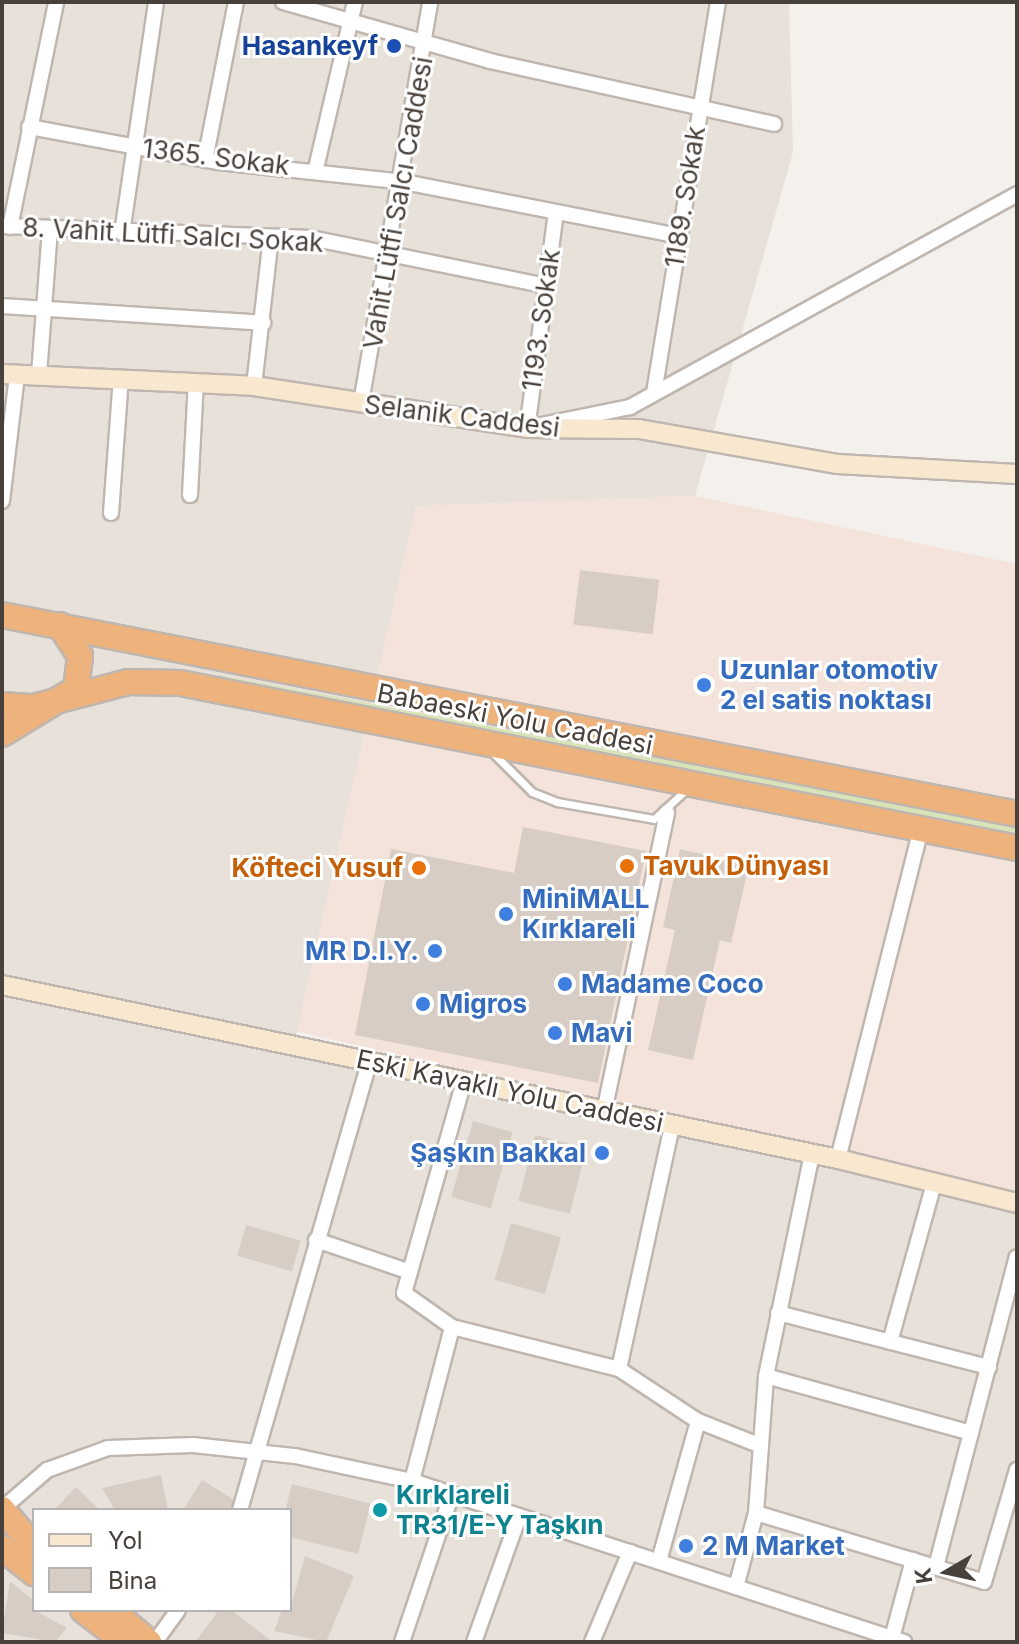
<!DOCTYPE html>
<html>
<head>
<meta charset="utf-8">
<style>
	body { margin:0 }
	#map { position:relative; width:1019px; height:1644px; overflow:hidden; background:#f4f0ec; font-family:Inter,sans-serif }
	div>[style] { position:absolute }
	.residential>* { inset:0; background:#e7e1da }
	.commercial>* { inset:0; background:#f3e3da }
	.green>* { inset:0; background:#d8e3b9 }
	.building>* { inset:0; background:#d8cdc5; transform-origin:0 0 }
	.roads { filter:drop-shadow(2px 0 #bfb6af) drop-shadow(-2px 0 #bfb6af) drop-shadow(0 2px #bfb6af) drop-shadow(0 -2px #bfb6af) }
	.lane>* { height:7px; margin:-3.5px; padding:0 3.5px; transform-origin:3.5px; border-radius:3.5px; background:#fff }
	.street>* { height:14px; margin:-7px; padding:0 7px; transform-origin:7px; border-radius:7px; background:#fff }
	.secondary>* { height:18px; margin:-9px; padding:0 9px; transform-origin:9px; border-radius:9px; background:#f9e8d0 }
	.highway>* { height:24px; margin:-12px; padding:0 12px; transform-origin:12px; border-radius:12px; background:#eeb27c }
	.dots>* { width:22px; height:22px; translate:-50% -50%; box-sizing:border-box; border:4px solid #fff; border-radius:50% }
	span { translate:-50% -50%; white-space:nowrap; text-align:center; line-height:1.15; -webkit-text-stroke:6px #fff; paint-order:stroke }
	.transit-label { font-size:26px; color:#164399; font-weight:700 }
	.right { translate:-100% -50%; text-align:right }
	.street-label { font-size:26px; color:#48403a }
	.shop-label { font-size:26px; color:#366cbe; font-weight:700 }
	.left { translate:0 -50%; text-align:left }
	.food-label { font-size:26px; color:#c56008; font-weight:700 }
	.culture-label { font-size:26px; color:#0d838f; font-weight:700 }
	.frame { position:absolute; inset:0; border:4px solid #48403a; pointer-events:none }
	.legend { position:absolute; left:32px; top:1508px; width:260px; height:104px; box-sizing:border-box; background:#fff; border:2px solid #b6b3b0; margin:0; padding:10px 14px; list-style:none; font-size:24px; color:#48403a }
	.legend li { display:flex; align-items:center; gap:16px; height:40px }
	.legend b { width:40px; border:2px solid #b6b3b0 }
	.north { position:absolute; left:907px; top:1532px; width:80px; height:80px; -webkit-text-stroke:6px #fff; paint-order:stroke; rotate:261deg; font-size:22px; font-weight:700; line-height:32px; text-align:center; color:#48403a }
	.north::after { content:''; display:block; margin:auto; width:28px; height:36px; background:#48403a; clip-path:polygon(50% 0,100% 100%,50% 72%,0 100%) }
</style>
</head>
<body>
<div id="map">
	<div class="residential">
		<div style="clip-path:polygon(evenodd,2px 2px,789px 2px,793px 152px,695px 496px,416px 506px,292px 1054px,1017px 1204px,1017px 1642px,2px 1642px,2px 2px,34px 1510px,290px 1510px,290px 1610px,34px 1610px,34px 1510px)"></div>
	</div>
	<div class="commercial">
		<div style="clip-path:polygon(695px 496px,1017px 564px,1017px 1203px,297px 1031px,416px 506px)"></div>
	</div>
	<div class="green">
		<div style="clip-path:polygon(218px 675px,1017px 825px,1017px 834px,211px 681px)"></div>
	</div>
	<div class="building">
		<div style="left:580px;top:570px;width:80px;height:55px;rotate:7deg"></div>
		<div style="clip-path:polygon(523px 827px,646px 851px,598px 1083px,355px 1035px,391px 849px,514px 873px)"></div>
		<div style="clip-path:polygon(680px 849px,749px 865px,731px 943px,720px 940px,693px 1060px,648px 1050px,675px 930px,663px 927px)"></div>
		<div style="left:473px;top:1121px;width:41px;height:79px;rotate:16deg"></div>
		<div style="left:535px;top:1135px;width:53px;height:68px;rotate:14deg"></div>
		<div style="left:511px;top:1223px;width:52px;height:59px;rotate:16deg"></div>
		<div style="left:246px;top:1225px;width:57px;height:32px;rotate:16deg"></div>
		<div style="clip-path:polygon(161px 1475px,168px 1510px,115px 1510px,102px 1488px)"></div>
		<div style="clip-path:polygon(202px 1480px,239px 1503px,234px 1510px,183px 1510px)"></div>
		<div style="left:292px;top:1484px;width:81px;height:52px;rotate:14deg"></div>
		<div style="clip-path:polygon(76px 1487px,100px 1510px,54px 1510px)"></div>
		<div style="clip-path:polygon(305px 1556px,354px 1576px,326px 1642px,274px 1631px,282px 1610px,290px 1610px)"></div>
		<div style="clip-path:polygon(10px 1581px,34px 1601px,34px 1610px,67px 1628px,55px 1642px,2px 1633px)"></div>
		<div style="clip-path:polygon(219px 1610px,231px 1610px,273px 1642px,195px 1642px)"></div>
	</div>
	<div class="roads">
		<div class="lane">
			<div style="left:493px;top:753px;width:55px;rotate:45deg"></div>
			<div style="left:532px;top:792px;width:27px;rotate:22deg"></div>
			<div style="left:557px;top:802px;width:98px;rotate:9.9deg"></div>
			<div style="left:654px;top:819px;width:46px;rotate:-42.4deg"></div>
		</div>
		<div class="street">
			<div style="left:283px;top:2px;width:215px;rotate:15.9deg"></div>
			<div style="left:490px;top:61px;width:291px;rotate:12.5deg"></div>
			<div style="left:29px;top:127px;width:192px;rotate:10.5deg"></div>
			<div style="left:218px;top:162px;width:187px;rotate:6.1deg"></div>
			<div style="left:404px;top:182px;width:280px;rotate:11.1deg"></div>
			<div style="left:205px;top:160px;width:161px;rotate:-78.9deg"></div>
			<div style="left:316px;top:168px;width:171px;rotate:-76.8deg"></div>
			<div style="left:556px;top:212px;width:218px;rotate:97.6deg"></div>
			<div style="left:527px;top:428px;width:105px;rotate:-11.5deg"></div>
			<div style="left:630px;top:407px;width:442px;rotate:-28.8deg"></div>
			<div style="left:2px;top:226px;width:309px;rotate:2.2deg"></div>
			<div style="left:311px;top:238px;width:240px;rotate:11.5deg"></div>
			<div style="left:10px;top:227px;width:230px;rotate:-78.4deg"></div>
			<div style="left:122px;top:233px;width:233px;rotate:-81.6deg"></div>
			<div style="left:2px;top:306px;width:262px;rotate:3.7deg"></div>
			<div style="left:39px;top:375px;width:145px;rotate:-85.7deg"></div>
			<div style="left:254px;top:386px;width:150px;rotate:-83.5deg"></div>
			<div style="left:654px;top:393px;width:396px;rotate:-80.7deg"></div>
			<div style="left:361px;top:403px;width:407px;rotate:-80.2deg"></div>
			<div style="left:190px;top:495px;width:113px;rotate:-87deg"></div>
			<div style="left:2px;top:501px;width:127px;rotate:-83.2deg"></div>
			<div style="left:111px;top:513px;width:135px;rotate:-85.8deg"></div>
			<div style="left:604px;top:1112px;width:306px;rotate:-78.1deg"></div>
			<div style="left:838px;top:1159px;width:341px;rotate:-75.9deg"></div>
			<div style="left:316px;top:1240px;width:96px;rotate:18.8deg"></div>
			<div style="left:778px;top:1313px;width:218px;rotate:14.4deg"></div>
			<div style="left:452px;top:1327px;width:172px;rotate:14.1deg"></div>
			<div style="left:619px;top:1369px;width:250px;rotate:-77.7deg"></div>
			<div style="left:890px;top:1342px;width:165px;rotate:-74.5deg"></div>
			<div style="left:619px;top:1369px;width:95px;rotate:33.4deg"></div>
			<div style="left:766px;top:1376px;width:213px;rotate:15.5deg"></div>
			<div style="left:412px;top:1481px;width:159px;rotate:-75.4deg"></div>
			<div style="left:452px;top:1327px;width:59px;rotate:-144.7deg"></div>
			<div style="left:404px;top:1293px;width:220px;rotate:-74.2deg"></div>
			<div style="left:2px;top:1509px;width:60px;rotate:-40.9deg"></div>
			<div style="left:47px;top:1470px;width:65px;rotate:-19.8deg"></div>
			<div style="left:108px;top:1448px;width:85px;rotate:-2deg"></div>
			<div style="left:193px;top:1445px;width:103px;rotate:6.2deg"></div>
			<div style="left:295px;top:1456px;width:120px;rotate:12.1deg"></div>
			<div style="left:412px;top:1481px;width:518px;rotate:18.12deg"></div>
			<div style="left:240px;top:1510px;width:466px;rotate:-73.9deg"></div>
			<div style="left:756px;top:1513px;width:238px;rotate:16.8deg"></div>
			<div style="left:984px;top:1582px;width:117px;rotate:-73.6deg"></div>
			<div style="left:659px;top:1561px;width:145px;rotate:-74.4deg"></div>
			<div style="left:698px;top:1421px;width:68px;rotate:21.6deg"></div>
			<div style="left:936px;top:1567px;width:320px;rotate:-75.4deg"></div>
			<div style="left:736px;top:1587px;width:77px;rotate:-74.9deg"></div>
			<div style="left:756px;top:1513px;width:137px;rotate:-85.8deg"></div>
			<div style="left:766px;top:1376px;width:228px;rotate:-78.3deg"></div>
			<div style="left:892px;top:1638px;width:81px;rotate:-74.9deg"></div>
			<div style="left:155px;top:1642px;width:39px;rotate:-54deg"></div>
			<div style="left:402px;top:1642px;width:154px;rotate:-71.4deg"></div>
			<div style="left:474px;top:1642px;width:131px;rotate:-70.3deg"></div>
			<div style="left:592px;top:1642px;width:98px;rotate:-67.1deg"></div>
		</div>
		<div class="secondary">
			<div style="left:2px;top:374px;width:252px;rotate:2.7deg"></div>
			<div style="left:254px;top:386px;width:276px;rotate:8.7deg"></div>
			<div style="left:527px;top:428px;width:112px;rotate:0.5deg"></div>
			<div style="left:639px;top:429px;width:202px;rotate:10deg"></div>
			<div style="left:838px;top:464px;width:179px;rotate:3.2deg"></div>
			<div style="left:2px;top:985px;width:854px;rotate:11.76deg"></div>
			<div style="left:838px;top:1159px;width:184px;rotate:13.8deg"></div>
		</div>
		<div class="highway">
			<div style="left:2px;top:615px;width:1034px;rotate:11.09deg"></div>
			<div style="left:2px;top:705px;width:31px;rotate:4deg"></div>
			<div style="left:33px;top:707px;width:98px;rotate:-14.7deg"></div>
			<div style="left:128px;top:682px;width:52px;rotate:1.1deg"></div>
			<div style="left:180px;top:683px;width:853px;rotate:11.15deg"></div>
			<div style="left:2px;top:734px;width:87px;rotate:-31.3deg"></div>
			<div style="left:76px;top:689px;width:33px;rotate:-83deg"></div>
			<div style="left:80px;top:656px;width:37px;rotate:-123deg"></div>
			<div style="left:2px;top:1509px;width:50px;rotate:49.9deg"></div>
			<div style="left:2px;top:1548px;width:41px;rotate:38deg"></div>
			<div style="left:83px;top:1610px;width:53px;rotate:37.3deg"></div>
			<div style="left:111px;top:1610px;width:50px;rotate:40.1deg"></div>
		</div>
	</div>
	<div class="dots">
		<div style="left:394px;top:46px;background:#1a4fb4"></div>
		<div style="left:704px;top:685px;background:#3f7fe0"></div>
		<div style="left:627px;top:866px;background:#e8710a"></div>
		<div style="left:419px;top:868px;background:#e8710a"></div>
		<div style="left:506px;top:914px;background:#3f7fe0"></div>
		<div style="left:435px;top:951px;background:#3f7fe0"></div>
		<div style="left:565px;top:984px;background:#3f7fe0"></div>
		<div style="left:423px;top:1004px;background:#3f7fe0"></div>
		<div style="left:555px;top:1033px;background:#3f7fe0"></div>
		<div style="left:602px;top:1153px;background:#3f7fe0"></div>
		<div style="left:380px;top:1510px;background:#0f9aa8"></div>
		<div style="left:686px;top:1546px;background:#3f7fe0"></div>
	</div>
	<div class="transit-label">
		<span class="right" style="left:378px;top:46px">Hasankeyf</span>
	</div>
	<div class="street-label">
		<span style="left:216px;top:157px;rotate:7deg">1365. Sokak</span>
		<span style="left:685px;top:197px;rotate:-81deg">1189. Sokak</span>
		<span style="left:398px;top:203px;rotate:-80deg">Vahit Lütfi Salcı Caddesi</span>
		<span style="left:173px;top:235px;rotate:3deg">8. Vahit Lütfi Salcı Sokak</span>
		<span style="left:541px;top:320px;rotate:-82deg">1193. Sokak</span>
		<span style="left:462px;top:416px;rotate:7deg">Selanik Caddesi</span>
		<span style="left:515px;top:719px;rotate:11deg">Babaeski Yolu Caddesi</span>
		<span style="left:510px;top:1091px;rotate:12deg">Eski Kavaklı Yolu Caddesi</span>
	</div>
	<div class="shop-label">
		<span class="left" style="left:720px;top:685px">Uzunlar otomotiv<br>2 el satis noktası</span>
		<span class="left" style="left:522px;top:914px">MiniMALL<br>Kırklareli</span>
		<span class="right" style="left:419px;top:951px">MR D.I.Y.</span>
		<span class="left" style="left:581px;top:984px">Madame Coco</span>
		<span class="left" style="left:439px;top:1004px">Migros</span>
		<span class="left" style="left:571px;top:1033px">Mavi</span>
		<span class="right" style="left:586px;top:1153px">Şaşkın Bakkal</span>
		<span class="left" style="left:702px;top:1546px">2 M Market</span>
	</div>
	<div class="food-label">
		<span class="left" style="left:643px;top:866px">Tavuk Dünyası</span>
		<span class="right" style="left:403px;top:868px">Köfteci Yusuf</span>
	</div>
	<div class="culture-label">
		<span class="left" style="left:396px;top:1510px">Kırklareli<br>TR31/E-Y Taşkın</span>
	</div>
	<div class="frame"></div>
	<ul class="legend">
	<li><b style="height:10px;background:#f9e8d0"></b>Yol</li>
	<li><b style="height:22px;background:#d8cdc5"></b>Bina</li>
	</ul>
	<div class="north">K</div>
</div>
</body>
</html>
